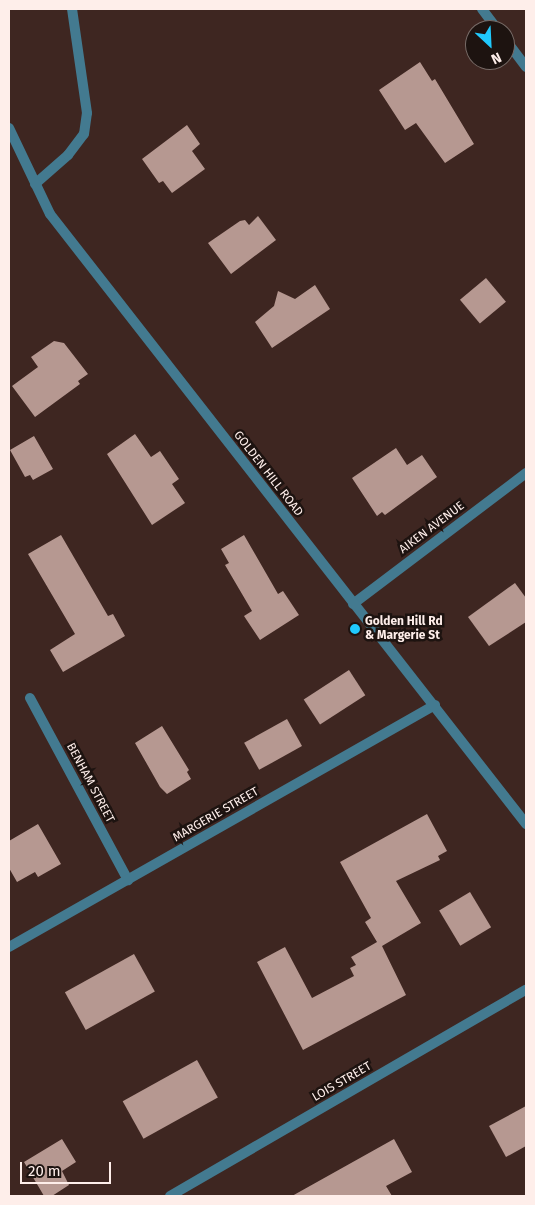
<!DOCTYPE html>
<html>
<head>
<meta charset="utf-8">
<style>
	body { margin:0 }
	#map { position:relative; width:535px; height:1205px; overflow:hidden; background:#3e2621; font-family:"Fira Sans",sans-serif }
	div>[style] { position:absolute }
	.building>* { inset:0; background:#b69891; transform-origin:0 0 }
	.service>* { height:10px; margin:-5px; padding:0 5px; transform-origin:5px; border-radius:5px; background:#437a90 }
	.minor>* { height:10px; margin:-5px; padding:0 5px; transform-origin:5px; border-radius:5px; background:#437a90 }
	.tertiary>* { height:10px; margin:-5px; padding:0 5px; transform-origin:5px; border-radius:5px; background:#437a90 }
	.dots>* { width:14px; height:14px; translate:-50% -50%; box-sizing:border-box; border:2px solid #1d1310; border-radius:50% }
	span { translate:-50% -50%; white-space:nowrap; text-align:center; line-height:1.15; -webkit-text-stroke:5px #1d1310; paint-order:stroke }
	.street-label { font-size:12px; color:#feeeea }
	.poi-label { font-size:12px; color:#feeeea; font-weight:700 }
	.left { translate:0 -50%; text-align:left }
	.frame { position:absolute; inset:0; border:10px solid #feeeea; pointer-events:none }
	.north { position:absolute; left:465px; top:20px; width:50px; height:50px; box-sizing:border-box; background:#1d1310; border:1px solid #776b67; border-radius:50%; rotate:155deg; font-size:14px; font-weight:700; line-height:20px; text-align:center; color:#feeeea }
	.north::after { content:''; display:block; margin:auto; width:18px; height:22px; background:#20c9fd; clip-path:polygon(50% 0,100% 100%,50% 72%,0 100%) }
	.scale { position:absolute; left:20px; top:1162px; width:91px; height:22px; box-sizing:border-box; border:2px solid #feeeea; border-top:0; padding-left:6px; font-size:15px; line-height:18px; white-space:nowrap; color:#feeeea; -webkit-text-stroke:4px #1d1310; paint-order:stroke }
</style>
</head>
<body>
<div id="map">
	<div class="building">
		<div style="clip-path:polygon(420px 62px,432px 81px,435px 79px,474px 144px,445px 163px,416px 123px,405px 130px,379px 90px)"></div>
		<div style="clip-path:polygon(187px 125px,200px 144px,192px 151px,205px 169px,172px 193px,163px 181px,159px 183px,142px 159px)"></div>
		<div style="clip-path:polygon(258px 216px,276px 240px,231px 274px,208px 243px,240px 221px,245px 220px,249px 225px)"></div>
		<div style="left:486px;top:278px;width:31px;height:34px;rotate:50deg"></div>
		<div style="clip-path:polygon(315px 285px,330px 309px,272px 348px,255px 322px,274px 306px,278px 291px,295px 299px)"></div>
		<div style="clip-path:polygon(54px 341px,64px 343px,88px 374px,78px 381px,80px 384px,35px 417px,12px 386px,38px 367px,31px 357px)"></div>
		<div style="clip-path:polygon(135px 434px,151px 457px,160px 451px,179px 479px,172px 484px,185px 503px,152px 525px,107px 454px)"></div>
		<div style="clip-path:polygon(34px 436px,53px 469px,33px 480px,30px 475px,25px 477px,10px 450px)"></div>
		<div style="clip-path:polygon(396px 448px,407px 465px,422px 455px,437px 477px,385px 515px,382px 512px,377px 516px,352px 478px)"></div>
		<div style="clip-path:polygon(61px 535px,108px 616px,113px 614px,125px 636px,63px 672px,50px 650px,75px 634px,28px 554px)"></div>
		<div style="clip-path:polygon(244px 535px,278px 594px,283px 591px,299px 615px,260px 640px,244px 616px,252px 611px,225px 565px,229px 563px,221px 549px)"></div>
		<div style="clip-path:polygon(515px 583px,526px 598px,526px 622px,489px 646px,468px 617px)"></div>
		<div style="left:349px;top:670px;width:30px;height:54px;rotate:57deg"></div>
		<div style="left:287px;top:719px;width:31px;height:49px;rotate:61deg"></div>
		<div style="clip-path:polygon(162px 726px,189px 770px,187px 772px,191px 779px,167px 794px,160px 787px,135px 743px)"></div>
		<div style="clip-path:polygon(427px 814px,447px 851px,438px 856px,440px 860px,396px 881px,421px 923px,382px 946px,406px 995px,303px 1050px,257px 962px,285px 947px,312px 998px,354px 976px,350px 968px,356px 965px,351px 957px,377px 942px,365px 922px,371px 918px,340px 862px)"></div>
		<div style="clip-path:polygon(38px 824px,61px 864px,38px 877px,35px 872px,17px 882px,9px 868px,9px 841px)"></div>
		<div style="left:470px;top:892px;width:41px;height:36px;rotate:59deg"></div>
		<div style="left:134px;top:954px;width:43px;height:79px;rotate:61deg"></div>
		<div style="left:197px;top:1060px;width:43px;height:85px;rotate:61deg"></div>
		<div style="clip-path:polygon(526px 1106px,526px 1146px,506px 1157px,489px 1126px)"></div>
		<div style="clip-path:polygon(62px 1139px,76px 1162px,62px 1171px,69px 1185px,52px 1196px,44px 1196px,24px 1162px)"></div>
		<div style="clip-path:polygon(394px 1139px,412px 1172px,386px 1186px,392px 1196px,292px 1196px)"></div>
	</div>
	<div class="service">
		<div style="left:35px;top:184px;width:44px;rotate:-41.3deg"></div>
		<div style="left:68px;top:155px;width:26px;rotate:-53deg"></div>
		<div style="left:84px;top:134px;width:21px;rotate:-82deg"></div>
		<div style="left:87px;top:113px;width:105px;rotate:-98.2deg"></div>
	</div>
	<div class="minor">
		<div style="left:482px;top:9px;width:26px;rotate:53deg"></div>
		<div style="left:505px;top:39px;width:35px;rotate:53deg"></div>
		<div style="left:353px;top:604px;width:217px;rotate:-37.1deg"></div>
		<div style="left:30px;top:698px;width:207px;rotate:61.7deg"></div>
		<div style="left:9px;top:947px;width:490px;rotate:-29.6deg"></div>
		<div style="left:170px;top:1196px;width:411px;rotate:-30.1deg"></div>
	</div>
	<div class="tertiary">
		<div style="left:9px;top:128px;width:95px;rotate:64.5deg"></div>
		<div style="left:50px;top:214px;width:774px;rotate:52.03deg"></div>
	</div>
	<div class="dots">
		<div style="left:355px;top:629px;background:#20c9fd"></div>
	</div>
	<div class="street-label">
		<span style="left:268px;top:474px;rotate:52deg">GOLDEN HILL ROAD</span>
		<span style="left:432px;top:528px;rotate:-37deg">AIKEN AVENUE</span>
		<span style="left:90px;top:783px;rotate:62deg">BENHAM STREET</span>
		<span style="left:216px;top:815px;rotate:-30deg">MARGERIE STREET</span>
		<span style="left:342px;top:1082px;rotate:-30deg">LOIS STREET</span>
	</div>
	<div class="poi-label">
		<span class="left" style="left:365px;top:629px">Golden Hill Rd<br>&amp; Margerie St</span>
	</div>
	<div class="frame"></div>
	<div class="north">N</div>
	<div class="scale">20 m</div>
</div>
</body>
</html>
